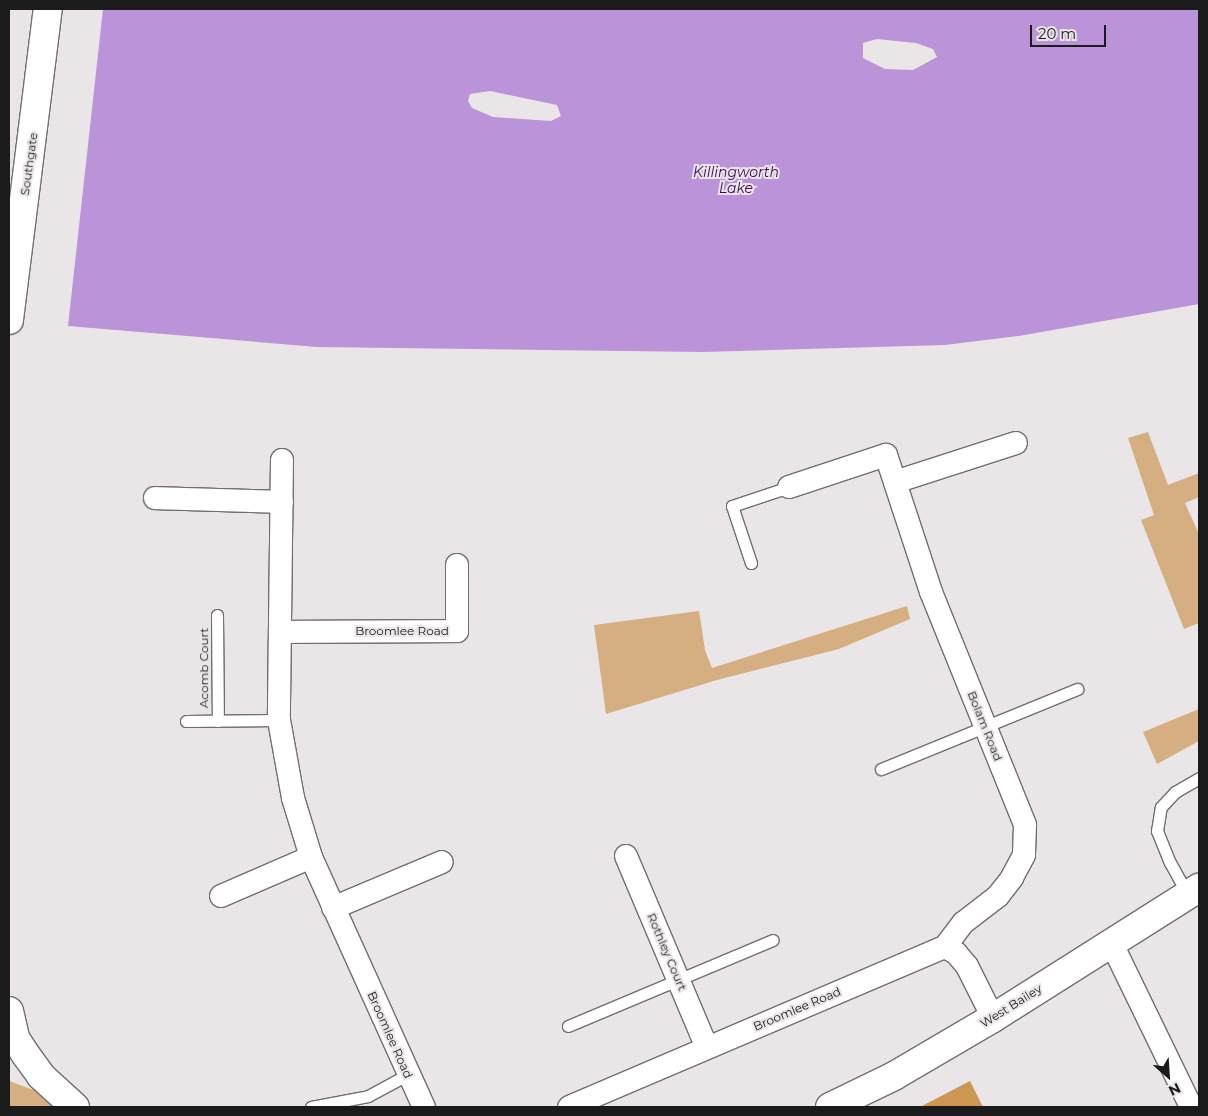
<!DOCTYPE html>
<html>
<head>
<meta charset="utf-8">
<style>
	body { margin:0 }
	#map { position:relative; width:1208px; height:1116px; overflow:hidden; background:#eae6e7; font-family:Montserrat,sans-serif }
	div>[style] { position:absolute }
	.green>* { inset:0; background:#d5af82 }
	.forest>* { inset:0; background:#cd9652 }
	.water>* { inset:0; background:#ba93d9 }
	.roads { filter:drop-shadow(1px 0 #716e6e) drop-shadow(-1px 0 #716e6e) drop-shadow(0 1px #716e6e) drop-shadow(0 -1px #716e6e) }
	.service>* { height:11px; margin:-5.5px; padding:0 5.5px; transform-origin:5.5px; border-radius:5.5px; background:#fff }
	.minor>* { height:22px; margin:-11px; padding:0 11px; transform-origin:11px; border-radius:11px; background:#fff }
	.tertiary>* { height:28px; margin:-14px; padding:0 14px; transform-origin:14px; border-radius:14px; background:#fff }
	span { translate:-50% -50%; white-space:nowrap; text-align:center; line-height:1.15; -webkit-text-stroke:4px #eae6e7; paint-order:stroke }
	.street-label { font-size:12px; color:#1c1b1b }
	.water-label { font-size:14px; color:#3f065c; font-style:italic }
	.frame { position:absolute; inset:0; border:10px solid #1c1b1b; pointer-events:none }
	.north { position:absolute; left:1143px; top:1051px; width:50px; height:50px; -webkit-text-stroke:4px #eae6e7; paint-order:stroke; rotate:154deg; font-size:14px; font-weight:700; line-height:20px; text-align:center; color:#1c1b1b }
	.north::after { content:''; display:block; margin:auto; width:18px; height:22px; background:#1c1b1b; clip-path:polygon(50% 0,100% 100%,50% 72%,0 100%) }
	.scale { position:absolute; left:1030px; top:25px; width:76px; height:22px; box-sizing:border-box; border:2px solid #1c1b1b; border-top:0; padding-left:6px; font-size:15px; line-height:18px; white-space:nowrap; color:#1c1b1b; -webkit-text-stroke:4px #eae6e7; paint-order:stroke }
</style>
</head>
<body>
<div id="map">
	<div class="green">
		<div style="clip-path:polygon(1148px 432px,1168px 485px,1199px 473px,1199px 497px,1185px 503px,1199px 534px,1199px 623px,1184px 629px,1141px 520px,1154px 515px,1128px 438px)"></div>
		<div style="clip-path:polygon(907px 606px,910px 619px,839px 649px,717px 680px,606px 714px,594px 625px,699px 611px,705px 650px,712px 668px)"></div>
		<div style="clip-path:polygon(1199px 709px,1199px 741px,1157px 764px,1143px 732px)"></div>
		<div style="clip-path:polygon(9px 1081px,39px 1092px,55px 1107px,9px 1107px)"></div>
	</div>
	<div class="forest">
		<div style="clip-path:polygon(970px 1081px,983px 1107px,920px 1107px)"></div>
	</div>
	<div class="water">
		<div style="clip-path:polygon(evenodd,103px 9px,1199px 9px,1199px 304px,1019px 336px,945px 345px,703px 352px,317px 347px,68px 326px,103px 9px,877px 39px,916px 43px,933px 49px,937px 57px,913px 70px,885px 69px,863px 58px,863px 43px,877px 39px,103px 9px,490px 91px,557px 105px,561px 116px,551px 121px,493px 117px,472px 108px,468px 101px,470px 94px,490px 91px)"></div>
	</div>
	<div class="roads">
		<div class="service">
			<div style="left:751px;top:563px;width:60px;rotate:-108.4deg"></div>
			<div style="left:732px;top:506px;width:60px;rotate:-18.4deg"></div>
			<div style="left:217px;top:615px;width:106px;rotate:89.5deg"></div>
			<div style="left:186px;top:721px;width:93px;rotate:-0.6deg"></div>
			<div style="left:881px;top:769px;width:212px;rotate:-22.2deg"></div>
			<div style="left:1188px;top:895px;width:37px;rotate:-119deg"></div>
			<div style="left:1170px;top:863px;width:35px;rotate:-112deg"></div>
			<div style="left:1157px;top:831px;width:24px;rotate:-81deg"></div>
			<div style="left:1161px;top:807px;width:21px;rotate:-47deg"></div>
			<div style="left:1175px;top:792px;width:28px;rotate:-30deg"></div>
			<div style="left:568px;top:1026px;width:222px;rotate:-22.8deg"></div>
			<div style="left:311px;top:1107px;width:58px;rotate:-10.9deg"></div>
			<div style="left:368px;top:1096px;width:44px;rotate:-28.3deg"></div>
		</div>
		<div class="minor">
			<div style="left:282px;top:460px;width:260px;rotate:90.7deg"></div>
			<div style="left:279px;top:720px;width:79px;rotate:79.8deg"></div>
			<div style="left:293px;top:798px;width:62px;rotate:73deg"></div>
			<div style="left:311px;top:857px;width:274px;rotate:65.7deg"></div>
			<div style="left:895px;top:482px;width:127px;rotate:-17.9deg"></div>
			<div style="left:789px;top:487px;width:102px;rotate:-18.3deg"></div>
			<div style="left:886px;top:455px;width:144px;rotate:71.8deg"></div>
			<div style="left:931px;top:592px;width:251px;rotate:68deg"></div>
			<div style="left:1025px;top:825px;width:30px;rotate:92deg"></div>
			<div style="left:1024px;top:855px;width:26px;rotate:118deg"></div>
			<div style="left:1012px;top:878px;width:23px;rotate:128deg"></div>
			<div style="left:998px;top:896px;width:44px;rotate:142.4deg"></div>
			<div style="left:963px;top:923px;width:30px;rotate:127deg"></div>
			<div style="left:155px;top:498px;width:127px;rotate:1.8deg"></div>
			<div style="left:280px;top:632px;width:177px;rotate:-0.3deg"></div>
			<div style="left:457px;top:631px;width:66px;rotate:-90deg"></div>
			<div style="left:626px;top:856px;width:208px;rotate:67.1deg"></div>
			<div style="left:221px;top:896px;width:98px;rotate:-23.4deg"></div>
			<div style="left:333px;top:908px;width:118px;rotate:-22.9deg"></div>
			<div style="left:1111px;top:942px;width:183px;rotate:64.1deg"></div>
			<div style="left:569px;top:1107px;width:409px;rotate:-23.1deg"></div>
			<div style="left:945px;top:947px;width:13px;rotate:29deg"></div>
			<div style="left:956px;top:953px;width:17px;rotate:50deg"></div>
			<div style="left:967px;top:966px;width:58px;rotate:63.4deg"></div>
		</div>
		<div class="tertiary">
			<div style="left:9px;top:320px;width:313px;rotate:-82.9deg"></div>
			<div style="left:9px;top:1011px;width:28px;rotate:77deg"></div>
			<div style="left:15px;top:1038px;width:20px;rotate:57deg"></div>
			<div style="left:26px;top:1055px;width:26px;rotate:54deg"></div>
			<div style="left:41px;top:1076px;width:46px;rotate:42.4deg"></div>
			<div style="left:830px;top:1107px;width:71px;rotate:-25.8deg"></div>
			<div style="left:894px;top:1076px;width:115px;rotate:-30.4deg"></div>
			<div style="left:993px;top:1018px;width:244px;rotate:-32.3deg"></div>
		</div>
	</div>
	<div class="street-label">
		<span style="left:29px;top:164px;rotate:-82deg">Southgate</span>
		<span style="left:402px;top:631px">Broomlee Road</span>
		<span style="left:204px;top:668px;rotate:-90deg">Acomb Court</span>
		<span style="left:985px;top:726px;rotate:68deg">Bolam Road</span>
		<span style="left:667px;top:952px;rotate:67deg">Rothley Court</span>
		<span style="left:1011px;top:1006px;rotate:-32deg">West Bailey</span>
		<span style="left:797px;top:1009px;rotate:-23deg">Broomlee Road</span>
		<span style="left:390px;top:1035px;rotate:66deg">Broomlee Road</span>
	</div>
	<div class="water-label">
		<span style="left:736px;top:180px">Killingworth<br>Lake</span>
	</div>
	<div class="frame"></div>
	<div class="north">N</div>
	<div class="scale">20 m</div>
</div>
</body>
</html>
